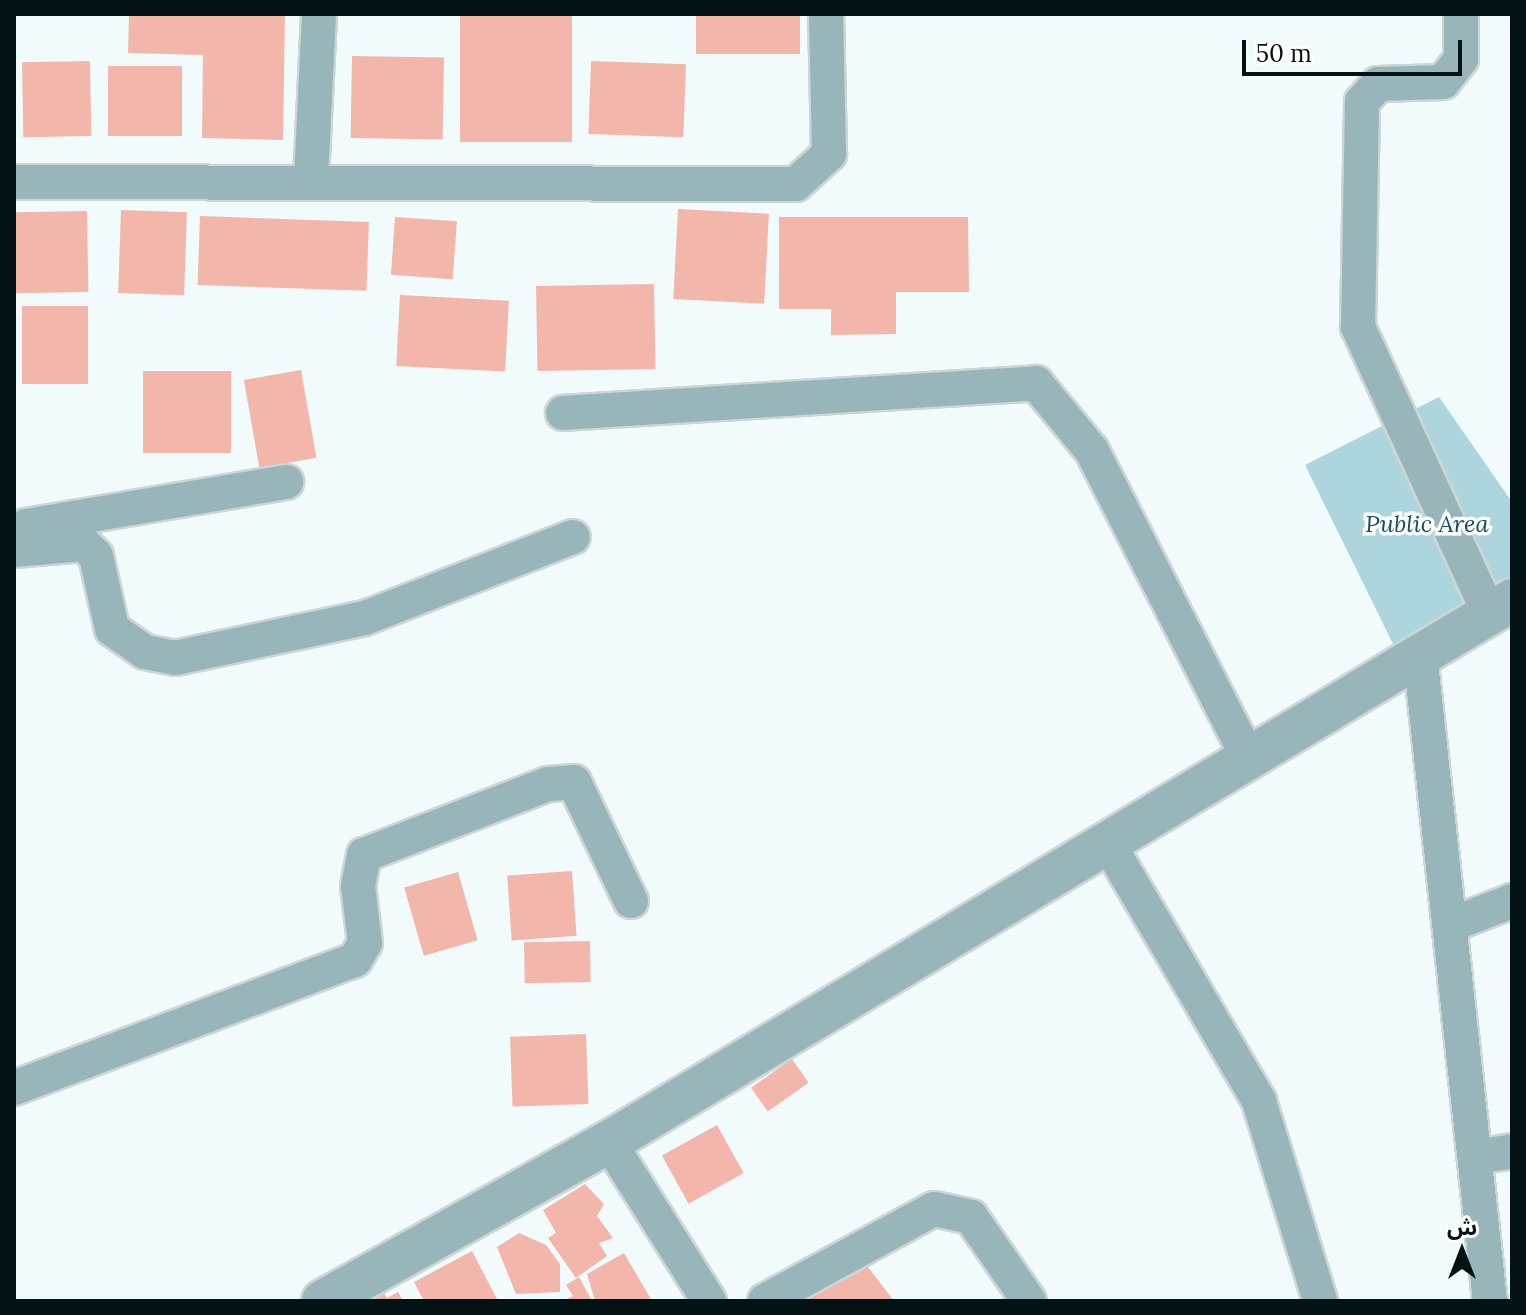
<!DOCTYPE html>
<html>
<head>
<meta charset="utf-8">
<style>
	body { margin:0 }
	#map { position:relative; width:1526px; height:1315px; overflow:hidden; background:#f2fbfc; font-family:Lora,"Noto Sans Arabic",serif }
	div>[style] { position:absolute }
	.green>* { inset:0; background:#acd5dd }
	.building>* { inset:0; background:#f2b6aa; transform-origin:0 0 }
	.roads { filter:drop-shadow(2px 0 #ccd6d7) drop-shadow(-2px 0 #ccd6d7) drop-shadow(0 2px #ccd6d7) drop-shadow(0 -2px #ccd6d7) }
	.minor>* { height:34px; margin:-17px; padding:0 17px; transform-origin:17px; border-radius:17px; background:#98b5ba }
	.tertiary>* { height:42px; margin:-21px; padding:0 21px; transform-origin:21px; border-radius:21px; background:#98b5ba }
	span { translate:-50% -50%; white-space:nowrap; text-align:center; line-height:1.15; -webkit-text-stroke:7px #fff; paint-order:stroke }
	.park-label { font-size:24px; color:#13505a; font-style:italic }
	.frame { position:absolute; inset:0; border:16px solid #031215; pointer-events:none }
	.north { position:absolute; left:1422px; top:1211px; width:80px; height:80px; -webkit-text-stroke:6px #fff; paint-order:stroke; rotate:0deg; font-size:22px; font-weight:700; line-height:32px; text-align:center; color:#031215 }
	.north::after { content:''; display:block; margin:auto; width:28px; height:36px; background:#031215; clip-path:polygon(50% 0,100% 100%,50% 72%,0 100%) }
	.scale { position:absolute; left:1242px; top:40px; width:220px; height:36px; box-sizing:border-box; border:4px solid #031215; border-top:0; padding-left:10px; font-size:24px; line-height:28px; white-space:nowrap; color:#031215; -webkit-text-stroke:6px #fff; paint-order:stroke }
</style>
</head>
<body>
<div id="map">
	<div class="green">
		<div style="clip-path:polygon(1439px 397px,1512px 502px,1512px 591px,1397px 652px,1305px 465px)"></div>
	</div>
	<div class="building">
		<div style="clip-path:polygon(129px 14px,285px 14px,283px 140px,202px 138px,203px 55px,128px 53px)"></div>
		<div style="left:460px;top:14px;width:112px;height:128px"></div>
		<div style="left:696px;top:14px;width:104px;height:40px"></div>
		<div style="left:352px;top:56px;width:92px;height:82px;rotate:1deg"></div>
		<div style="left:90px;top:61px;width:75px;height:68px;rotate:89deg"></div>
		<div style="left:591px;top:61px;width:95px;height:73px;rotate:2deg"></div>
		<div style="left:108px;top:66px;width:74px;height:70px"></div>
		<div style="left:678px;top:209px;width:91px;height:90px;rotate:3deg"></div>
		<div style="left:121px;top:210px;width:66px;height:83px;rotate:2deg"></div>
		<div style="left:87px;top:211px;width:81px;height:73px;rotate:89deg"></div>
		<div style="left:200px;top:216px;width:169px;height:69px;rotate:2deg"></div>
		<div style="left:395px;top:217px;width:62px;height:58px;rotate:4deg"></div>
		<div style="clip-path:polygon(779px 217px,968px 217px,969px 292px,896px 292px,896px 334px,831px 335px,831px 309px,779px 309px)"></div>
		<div style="left:654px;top:284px;width:85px;height:118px;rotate:89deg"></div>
		<div style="left:400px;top:295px;width:109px;height:71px;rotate:3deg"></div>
		<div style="left:22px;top:306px;width:66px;height:78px"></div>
		<div style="left:301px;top:370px;width:89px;height:58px;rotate:80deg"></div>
		<div style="left:143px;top:371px;width:88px;height:82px"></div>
		<div style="left:572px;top:871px;width:65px;height:65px;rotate:86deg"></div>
		<div style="left:458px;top:872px;width:71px;height:56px;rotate:74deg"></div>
		<div style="left:590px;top:941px;width:41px;height:66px;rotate:89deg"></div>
		<div style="left:586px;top:1034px;width:70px;height:76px;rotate:88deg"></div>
		<div style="left:792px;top:1059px;width:29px;height:50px;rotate:55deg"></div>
		<div style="left:717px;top:1125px;width:55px;height:63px;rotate:61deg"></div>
		<div style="clip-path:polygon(585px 1184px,604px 1204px,597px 1216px,613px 1238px,599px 1243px,607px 1256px,576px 1278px,548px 1238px,556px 1233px,543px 1210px)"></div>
		<div style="clip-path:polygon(519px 1233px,546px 1245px,560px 1264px,560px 1292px,516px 1294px,497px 1247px)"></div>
		<div style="clip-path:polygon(472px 1251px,498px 1301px,424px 1301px,414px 1282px)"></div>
		<div style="clip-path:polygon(624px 1253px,652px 1301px,595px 1301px,587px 1274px)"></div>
		<div style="clip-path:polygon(865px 1263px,894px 1301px,810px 1301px,806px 1292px)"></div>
		<div style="clip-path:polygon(579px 1277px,592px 1301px,563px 1301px,573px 1296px,566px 1285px)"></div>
		<div style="clip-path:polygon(376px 1280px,387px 1298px,398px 1292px,403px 1301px,371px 1301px,363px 1287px)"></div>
	</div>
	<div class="roads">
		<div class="minor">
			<div style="left:1461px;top:14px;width:45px;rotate:90deg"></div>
			<div style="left:1461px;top:59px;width:29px;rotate:128deg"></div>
			<div style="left:1443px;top:82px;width:65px;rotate:178.2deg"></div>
			<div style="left:1378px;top:84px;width:24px;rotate:132deg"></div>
			<div style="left:1362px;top:102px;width:225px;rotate:91deg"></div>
			<div style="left:1358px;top:327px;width:315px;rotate:65.4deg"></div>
			<div style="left:311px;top:179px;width:165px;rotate:-87.2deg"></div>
			<div style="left:14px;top:182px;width:782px;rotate:0.15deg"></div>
			<div style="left:796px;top:184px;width:45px;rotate:-42.3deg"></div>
			<div style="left:829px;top:154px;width:140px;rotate:-91.2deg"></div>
			<div style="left:563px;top:413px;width:474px;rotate:-3.6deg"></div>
			<div style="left:1036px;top:383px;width:88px;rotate:50.5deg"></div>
			<div style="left:1092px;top:451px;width:346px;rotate:63deg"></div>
			<div style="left:26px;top:526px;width:264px;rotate:-9.6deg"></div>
			<div style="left:14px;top:550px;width:70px;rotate:-4.9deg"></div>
			<div style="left:84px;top:544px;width:17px;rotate:45deg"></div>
			<div style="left:96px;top:556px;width:75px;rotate:77.6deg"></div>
			<div style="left:112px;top:629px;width:40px;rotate:34.9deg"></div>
			<div style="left:145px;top:652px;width:31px;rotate:11deg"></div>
			<div style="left:175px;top:658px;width:194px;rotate:-11.9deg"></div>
			<div style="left:365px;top:618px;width:223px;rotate:-21.3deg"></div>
			<div style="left:1420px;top:654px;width:651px;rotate:83.83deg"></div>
			<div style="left:1109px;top:845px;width:297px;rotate:59.6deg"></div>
			<div style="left:1259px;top:1101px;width:209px;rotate:73deg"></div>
			<div style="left:1453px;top:924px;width:63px;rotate:-21.3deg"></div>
			<div style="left:14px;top:1088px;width:364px;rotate:-20.6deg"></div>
			<div style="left:355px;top:960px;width:20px;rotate:-60deg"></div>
			<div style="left:365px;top:943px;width:57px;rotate:-97deg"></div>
			<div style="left:358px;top:886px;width:32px;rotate:-79deg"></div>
			<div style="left:364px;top:855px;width:197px;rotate:-21.1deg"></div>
			<div style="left:548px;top:784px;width:26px;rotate:-4deg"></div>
			<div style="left:574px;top:782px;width:132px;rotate:64.4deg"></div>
			<div style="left:609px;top:1142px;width:188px;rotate:57.8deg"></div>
			<div style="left:1476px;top:1157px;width:36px;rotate:-9deg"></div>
			<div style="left:765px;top:1301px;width:192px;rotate:-28.6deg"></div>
			<div style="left:934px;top:1209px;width:38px;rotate:12deg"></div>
			<div style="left:971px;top:1217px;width:102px;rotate:55.4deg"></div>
		</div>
		<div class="tertiary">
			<div style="left:323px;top:1301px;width:327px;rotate:-29.1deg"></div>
			<div style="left:609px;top:1142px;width:1053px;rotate:-30.97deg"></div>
		</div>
	</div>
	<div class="park-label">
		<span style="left:1427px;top:524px">Public Area</span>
	</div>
	<div class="frame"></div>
	<div class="north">ش</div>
	<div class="scale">50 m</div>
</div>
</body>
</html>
